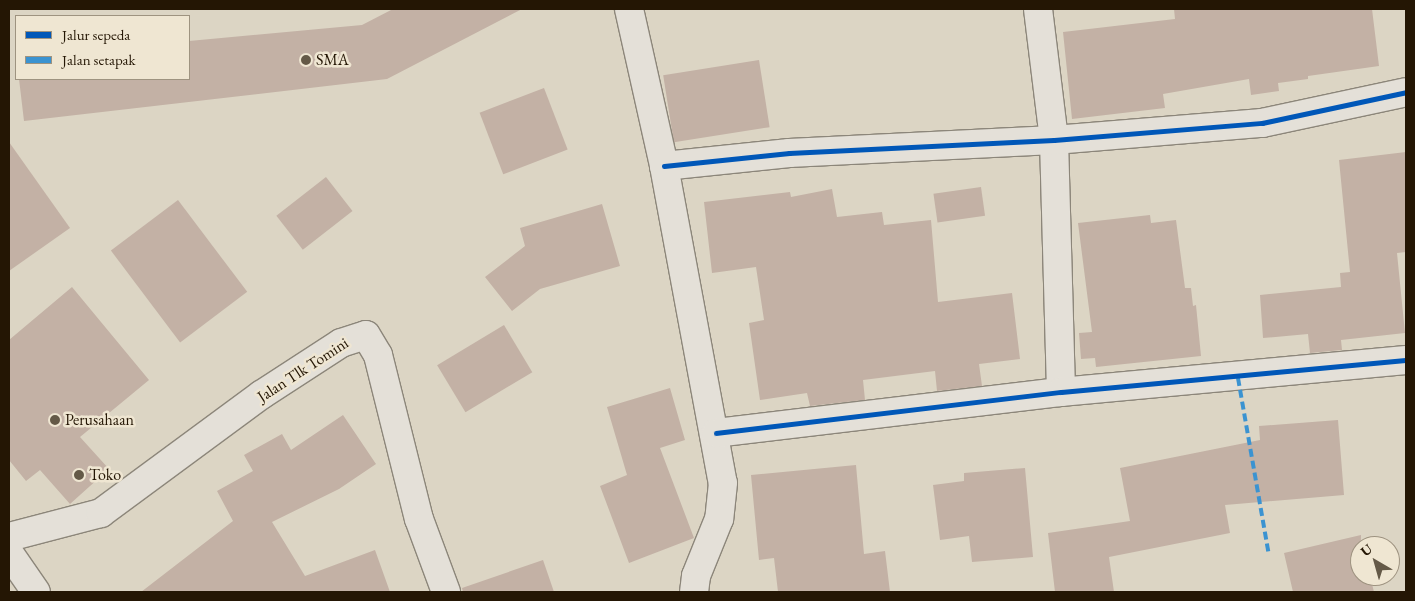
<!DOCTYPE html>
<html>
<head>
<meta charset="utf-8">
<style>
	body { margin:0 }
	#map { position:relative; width:1415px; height:601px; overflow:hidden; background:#dcd5c4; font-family:"EB Garamond",serif }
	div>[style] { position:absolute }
	.building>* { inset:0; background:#c3b1a5; transform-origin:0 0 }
	.roads { filter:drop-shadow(1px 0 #8c867a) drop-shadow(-1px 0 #8c867a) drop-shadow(0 1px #8c867a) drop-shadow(0 -1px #8c867a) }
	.street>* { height:28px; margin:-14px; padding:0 14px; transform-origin:14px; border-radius:14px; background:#e4e0d8 }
	.quiet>* { height:4px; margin-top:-2px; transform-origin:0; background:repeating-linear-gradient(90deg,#3b93d1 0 8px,transparent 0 12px) }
	.cycleway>* { height:5px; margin:-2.5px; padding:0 2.5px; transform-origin:2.5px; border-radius:2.5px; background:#0057b8 }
	.dots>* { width:14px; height:14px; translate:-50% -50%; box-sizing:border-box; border:2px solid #efe6d2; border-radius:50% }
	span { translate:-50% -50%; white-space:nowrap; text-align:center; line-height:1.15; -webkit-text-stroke:5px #efe6d2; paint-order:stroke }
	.poi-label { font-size:16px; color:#241604 }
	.left { translate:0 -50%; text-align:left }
	.street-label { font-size:16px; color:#241604 }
	.frame { position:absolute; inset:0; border:10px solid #241604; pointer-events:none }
	.legend { position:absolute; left:15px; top:15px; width:175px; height:65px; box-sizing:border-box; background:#efe6d2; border:1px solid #9e9380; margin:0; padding:6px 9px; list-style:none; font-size:15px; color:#241604 }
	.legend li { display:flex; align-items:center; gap:10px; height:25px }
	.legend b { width:25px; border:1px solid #9e9380 }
	.north { position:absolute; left:1350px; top:536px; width:50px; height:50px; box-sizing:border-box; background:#efe6d2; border:1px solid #9e9380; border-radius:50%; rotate:322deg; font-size:14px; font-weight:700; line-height:20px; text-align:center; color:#241604 }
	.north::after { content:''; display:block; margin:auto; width:18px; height:22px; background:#645947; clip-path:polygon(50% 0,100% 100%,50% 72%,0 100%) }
</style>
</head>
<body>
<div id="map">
	<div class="building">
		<div style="clip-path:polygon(393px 9px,522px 9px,387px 79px,24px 121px,19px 79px,189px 79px,189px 41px,362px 25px)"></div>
		<div style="clip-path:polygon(1174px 9px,1372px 9px,1379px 66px,1308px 76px,1308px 79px,1278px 83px,1279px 91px,1251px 95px,1249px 79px,1163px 94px,1165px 108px,1072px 119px,1063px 32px,1175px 19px)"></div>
		<div style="left:759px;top:60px;width:68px;height:97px;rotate:81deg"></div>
		<div style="left:544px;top:88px;width:66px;height:69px;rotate:69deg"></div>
		<div style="clip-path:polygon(9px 142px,70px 228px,9px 271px)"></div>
		<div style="clip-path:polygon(1406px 152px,1406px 252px,1397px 253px,1405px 333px,1341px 340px,1342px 350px,1310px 353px,1308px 334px,1263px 338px,1260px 295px,1341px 287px,1340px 273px,1350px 272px,1339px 160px)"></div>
		<div style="left:326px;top:177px;width:43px;height:63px;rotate:52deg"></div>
		<div style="left:981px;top:187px;width:29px;height:48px;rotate:82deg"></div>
		<div style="clip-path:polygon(832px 189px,837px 217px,882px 212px,884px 225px,931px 220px,938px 302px,1012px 293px,1020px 359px,979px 364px,982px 386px,937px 391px,935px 371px,863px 380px,865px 400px,810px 406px,807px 393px,760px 400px,749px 323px,764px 320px,756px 267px,712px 273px,704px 202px,790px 192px,791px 197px)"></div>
		<div style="left:178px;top:200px;width:115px;height:84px;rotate:53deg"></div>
		<div style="clip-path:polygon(602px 204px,620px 266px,540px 289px,512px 311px,485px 277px,525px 246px,520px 228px)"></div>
		<div style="clip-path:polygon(1150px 215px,1151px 223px,1176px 220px,1185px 288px,1191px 288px,1193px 306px,1196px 305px,1201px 356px,1096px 367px,1095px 358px,1081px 359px,1079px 333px,1092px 332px,1078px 223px)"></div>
		<div style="clip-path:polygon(72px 287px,149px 380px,80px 437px,109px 469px,70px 504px,40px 470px,26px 481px,9px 460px,9px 340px)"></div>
		<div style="left:504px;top:325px;width:55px;height:78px;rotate:59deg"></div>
		<div style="clip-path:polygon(670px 388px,685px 440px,660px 448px,694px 538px,629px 563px,600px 486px,627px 475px,607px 407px)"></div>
		<div style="clip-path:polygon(343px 415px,376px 464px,339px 489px,272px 522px,305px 576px,375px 550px,390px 592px,141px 592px,233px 521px,217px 491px,253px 471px,244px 455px,282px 434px,291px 450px)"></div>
		<div style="clip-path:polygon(1338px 420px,1344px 495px,1225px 505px,1230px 533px,1109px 557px,1114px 592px,1055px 592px,1048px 533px,1130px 521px,1120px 468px,1260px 440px,1259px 426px)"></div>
		<div style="clip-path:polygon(856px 465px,864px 554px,885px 551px,890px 592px,778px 592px,774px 558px,759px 560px,751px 475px)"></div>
		<div style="clip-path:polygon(1025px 468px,1033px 557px,972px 562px,969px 536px,940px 540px,933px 485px,964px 481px,964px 473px)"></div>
		<div style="clip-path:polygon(1361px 535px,1360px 576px,1370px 576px,1374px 592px,1293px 592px,1284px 553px)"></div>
		<div style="clip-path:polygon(543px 560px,554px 592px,463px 592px,462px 588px)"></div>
	</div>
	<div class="roads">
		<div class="street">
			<div style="left:629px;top:9px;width:161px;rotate:77.4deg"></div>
			<div style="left:664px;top:166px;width:322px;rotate:79.5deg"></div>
			<div style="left:723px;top:483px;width:36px;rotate:96deg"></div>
			<div style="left:719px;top:519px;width:61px;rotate:112deg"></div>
			<div style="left:696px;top:576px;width:16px;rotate:97deg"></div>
			<div style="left:1038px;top:9px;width:132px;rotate:83deg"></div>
			<div style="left:1054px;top:140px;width:252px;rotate:88.4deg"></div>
			<div style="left:664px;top:166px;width:126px;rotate:-5.9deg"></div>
			<div style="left:789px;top:153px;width:265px;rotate:-2.8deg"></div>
			<div style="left:1054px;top:140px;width:209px;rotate:-4.7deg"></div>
			<div style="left:1262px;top:123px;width:147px;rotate:-12.1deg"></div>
			<div style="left:716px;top:433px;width:347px;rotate:-6.8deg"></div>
			<div style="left:1061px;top:392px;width:346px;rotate:-5.3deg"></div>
			<div style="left:9px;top:537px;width:95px;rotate:-14.6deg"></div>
			<div style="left:101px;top:513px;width:199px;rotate:-36.4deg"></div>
			<div style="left:261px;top:395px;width:95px;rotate:-33deg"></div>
			<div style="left:341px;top:343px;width:26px;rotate:-18deg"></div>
			<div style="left:366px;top:335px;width:23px;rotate:59deg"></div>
			<div style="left:378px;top:355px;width:169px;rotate:76deg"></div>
			<div style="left:419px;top:519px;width:78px;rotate:69.7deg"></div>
			<div style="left:9px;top:553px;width:47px;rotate:55.3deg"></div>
		</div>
	</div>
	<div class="quiet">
		<div style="left:1238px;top:378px;width:180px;rotate:80.1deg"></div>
	</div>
	<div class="cycleway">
		<div style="left:664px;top:166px;width:126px;rotate:-5.9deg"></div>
		<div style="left:789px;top:153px;width:265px;rotate:-2.8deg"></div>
		<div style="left:1054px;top:140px;width:209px;rotate:-4.7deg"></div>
		<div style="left:1262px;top:123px;width:147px;rotate:-12.1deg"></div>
		<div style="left:716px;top:433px;width:347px;rotate:-6.8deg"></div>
		<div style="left:1061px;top:392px;width:346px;rotate:-5.3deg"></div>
	</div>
	<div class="dots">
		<div style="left:306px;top:60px;background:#645947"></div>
		<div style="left:55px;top:420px;background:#645947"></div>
		<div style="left:79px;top:475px;background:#645947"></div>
	</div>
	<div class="poi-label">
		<span class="left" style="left:316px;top:60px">SMA</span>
		<span class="left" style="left:65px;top:420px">Perusahaan</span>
		<span class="left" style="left:89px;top:475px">Toko</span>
	</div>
	<div class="street-label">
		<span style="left:303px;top:370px;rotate:-33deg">Jalan Tlk Tomini</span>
	</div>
	<div class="frame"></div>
	<ul class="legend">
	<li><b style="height:6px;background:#0057b8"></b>Jalur sepeda</li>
	<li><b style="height:6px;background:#3b93d1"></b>Jalan setapak</li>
	</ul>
	<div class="north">U</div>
</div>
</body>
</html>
